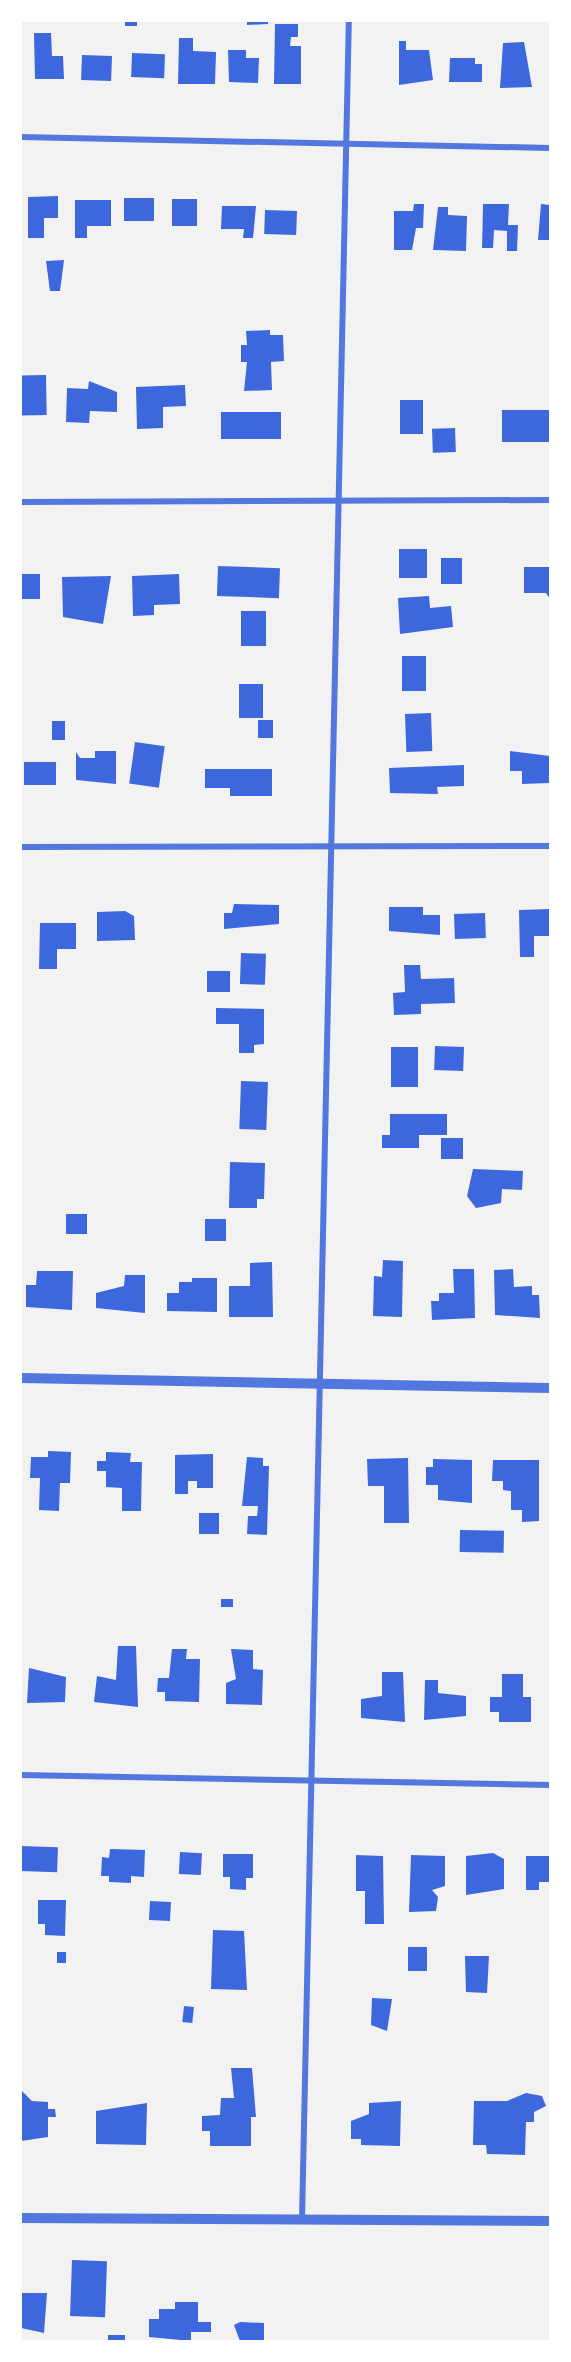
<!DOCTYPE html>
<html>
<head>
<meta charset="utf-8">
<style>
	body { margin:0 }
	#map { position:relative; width:571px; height:2362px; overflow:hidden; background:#f2f2f2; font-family:"Source Sans 3",sans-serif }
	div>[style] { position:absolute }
	.building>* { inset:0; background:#3d67dc; transform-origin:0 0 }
	.minor>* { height:6px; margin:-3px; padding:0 3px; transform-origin:3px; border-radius:3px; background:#5277de }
	.tertiary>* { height:10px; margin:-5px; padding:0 5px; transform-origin:5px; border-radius:5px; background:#5277de }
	span { translate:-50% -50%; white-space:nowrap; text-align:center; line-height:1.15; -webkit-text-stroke:6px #fff; paint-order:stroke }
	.frame { position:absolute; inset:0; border:22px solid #fff; pointer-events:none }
</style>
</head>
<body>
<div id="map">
	<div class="building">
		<div style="left:125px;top:21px;width:12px;height:5px"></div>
		<div style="clip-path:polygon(247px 21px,268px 21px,268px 24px,247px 25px)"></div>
		<div style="clip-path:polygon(275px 24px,298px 24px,298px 37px,291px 37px,290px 46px,301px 46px,301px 84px,274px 84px)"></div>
		<div style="clip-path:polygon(34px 33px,51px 33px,52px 56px,63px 56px,64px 79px,35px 79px)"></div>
		<div style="clip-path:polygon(179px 38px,193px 38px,193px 51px,216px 52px,215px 84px,178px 84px)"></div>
		<div style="clip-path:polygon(399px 41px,406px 41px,406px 50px,429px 50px,433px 80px,399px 85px)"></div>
		<div style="clip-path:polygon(524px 42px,532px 87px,500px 88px,503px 43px)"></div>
		<div style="clip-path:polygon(228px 50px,246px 50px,246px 58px,259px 58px,258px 83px,229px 82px)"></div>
		<div style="left:132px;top:53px;width:33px;height:24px;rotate:2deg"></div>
		<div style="left:82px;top:55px;width:30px;height:25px;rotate:2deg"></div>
		<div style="clip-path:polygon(450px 58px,475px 58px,475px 64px,482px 64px,482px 82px,449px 82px)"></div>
		<div style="clip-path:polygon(58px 196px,58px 218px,44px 218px,44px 238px,28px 238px,28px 197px)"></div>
		<div style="left:124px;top:198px;width:30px;height:23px"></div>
		<div style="left:172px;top:199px;width:25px;height:27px"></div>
		<div style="clip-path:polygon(75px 200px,111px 200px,111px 226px,87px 226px,87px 238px,75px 238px)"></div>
		<div style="clip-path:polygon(414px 204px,424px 204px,423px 228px,416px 228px,412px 250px,394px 250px,394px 211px,413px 211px)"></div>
		<div style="clip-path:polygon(483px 204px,509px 204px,508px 225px,518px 225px,517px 251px,507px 251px,507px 231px,494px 230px,493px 248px,482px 248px)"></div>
		<div style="clip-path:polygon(541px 204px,550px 205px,550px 240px,538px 240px)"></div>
		<div style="clip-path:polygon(222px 206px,256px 206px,253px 238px,243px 238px,244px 229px,221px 229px)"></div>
		<div style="clip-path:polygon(438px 207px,448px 207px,448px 215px,467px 216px,466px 251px,433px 250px)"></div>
		<div style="left:265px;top:210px;width:32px;height:24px;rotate:2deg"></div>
		<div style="clip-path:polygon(64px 260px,60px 291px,50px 291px,46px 261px)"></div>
		<div style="clip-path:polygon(270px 330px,270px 335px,283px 335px,284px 361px,271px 362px,272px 390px,244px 391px,247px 362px,241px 362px,241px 345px,247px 345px,246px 331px)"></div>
		<div style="left:46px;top:375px;width:40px;height:25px;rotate:89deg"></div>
		<div style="clip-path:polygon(89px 381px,117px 392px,117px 412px,90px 411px,89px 423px,66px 422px,67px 388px,88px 389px)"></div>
		<div style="clip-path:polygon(185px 385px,186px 406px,163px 407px,163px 428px,137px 429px,136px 387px)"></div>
		<div style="left:400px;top:400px;width:23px;height:34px"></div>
		<div style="left:550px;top:410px;width:32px;height:48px;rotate:90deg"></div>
		<div style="left:221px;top:412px;width:60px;height:27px"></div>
		<div style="left:455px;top:428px;width:24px;height:23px;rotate:88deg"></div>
		<div style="left:399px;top:549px;width:28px;height:29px"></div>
		<div style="left:441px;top:558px;width:21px;height:26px"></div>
		<div style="left:218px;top:566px;width:62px;height:30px;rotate:2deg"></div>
		<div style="clip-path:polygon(524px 567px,550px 567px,550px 599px,546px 593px,524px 593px)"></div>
		<div style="left:21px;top:574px;width:19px;height:25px"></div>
		<div style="clip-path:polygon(179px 574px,180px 604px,154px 605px,154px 615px,133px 616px,132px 576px)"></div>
		<div style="clip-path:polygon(111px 576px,103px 624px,63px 617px,62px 577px)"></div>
		<div style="clip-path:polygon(429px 596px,430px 608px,451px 606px,453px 627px,400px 634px,398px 598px)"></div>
		<div style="left:266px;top:611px;width:35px;height:25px;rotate:90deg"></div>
		<div style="left:402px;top:656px;width:24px;height:35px"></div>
		<div style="left:239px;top:684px;width:24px;height:34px"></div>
		<div style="left:431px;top:713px;width:38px;height:26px;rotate:88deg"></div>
		<div style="left:258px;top:720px;width:15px;height:18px"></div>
		<div style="left:65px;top:721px;width:19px;height:13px;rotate:90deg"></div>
		<div style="left:135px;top:742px;width:30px;height:42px;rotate:8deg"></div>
		<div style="clip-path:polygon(95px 751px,116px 751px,116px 784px,76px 780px,76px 752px,80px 758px,95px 758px)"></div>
		<div style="clip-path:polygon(510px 751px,550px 756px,550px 783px,522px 784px,522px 771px,510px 771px)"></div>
		<div style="left:24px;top:762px;width:32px;height:23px"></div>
		<div style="clip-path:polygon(464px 765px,464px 786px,437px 787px,438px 794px,390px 793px,389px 768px)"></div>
		<div style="clip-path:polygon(205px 769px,272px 769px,272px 796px,230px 796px,230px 788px,205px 788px)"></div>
		<div style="clip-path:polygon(279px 905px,279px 924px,224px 929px,224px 913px,232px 913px,234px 904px)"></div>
		<div style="clip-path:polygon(389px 907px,423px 907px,423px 915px,440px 915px,440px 935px,389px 931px)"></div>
		<div style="clip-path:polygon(550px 909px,550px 936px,534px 936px,534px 957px,520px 957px,519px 910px)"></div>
		<div style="clip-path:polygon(125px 911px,134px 916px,135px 940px,97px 941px,97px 912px)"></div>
		<div style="left:485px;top:913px;width:25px;height:31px;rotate:88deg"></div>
		<div style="clip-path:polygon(40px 923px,76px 923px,76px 949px,57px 949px,57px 969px,39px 969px)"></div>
		<div style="left:241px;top:953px;width:25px;height:31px;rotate:2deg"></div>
		<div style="clip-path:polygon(404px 965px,420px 965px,421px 979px,454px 978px,455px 1003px,421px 1004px,421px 1014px,394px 1015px,393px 993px,405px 992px)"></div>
		<div style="left:207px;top:971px;width:23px;height:21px"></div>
		<div style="clip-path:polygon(216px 1008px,264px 1009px,264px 1044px,254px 1045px,254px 1053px,239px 1053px,239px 1024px,216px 1024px)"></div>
		<div style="left:435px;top:1046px;width:29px;height:24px;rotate:2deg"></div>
		<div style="left:391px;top:1047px;width:27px;height:40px"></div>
		<div style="left:241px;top:1081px;width:27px;height:48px;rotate:2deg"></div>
		<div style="clip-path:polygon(390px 1114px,447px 1114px,447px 1135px,419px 1135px,419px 1148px,382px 1148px,382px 1135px,390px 1135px)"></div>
		<div style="left:441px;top:1138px;width:22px;height:21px"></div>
		<div style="clip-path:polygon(230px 1162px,265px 1163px,264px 1199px,257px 1199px,257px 1208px,229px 1208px)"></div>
		<div style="clip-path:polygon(473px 1169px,523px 1171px,522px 1190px,502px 1189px,501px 1203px,476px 1208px,467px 1196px)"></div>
		<div style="left:66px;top:1214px;width:21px;height:20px"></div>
		<div style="left:226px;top:1219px;width:22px;height:21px;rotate:90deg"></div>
		<div style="clip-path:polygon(383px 1260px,403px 1261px,402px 1317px,373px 1316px,374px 1276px,382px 1277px)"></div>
		<div style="clip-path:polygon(272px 1262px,273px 1317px,229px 1317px,229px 1286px,250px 1286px,250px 1263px)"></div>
		<div style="clip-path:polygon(453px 1269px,474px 1269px,475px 1318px,432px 1320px,431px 1301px,439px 1301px,439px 1293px,454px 1293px)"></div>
		<div style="clip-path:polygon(513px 1269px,514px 1287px,532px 1286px,532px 1295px,539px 1295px,540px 1318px,495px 1315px,494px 1270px)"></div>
		<div style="clip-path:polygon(37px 1271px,73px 1271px,72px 1310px,26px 1307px,26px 1285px,36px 1285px)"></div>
		<div style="clip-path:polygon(125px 1275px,145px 1275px,145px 1313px,96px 1308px,96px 1293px,124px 1286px)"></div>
		<div style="clip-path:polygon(192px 1278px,217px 1278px,217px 1312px,167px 1311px,167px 1293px,179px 1293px,179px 1282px,192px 1282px)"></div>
		<div style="clip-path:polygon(48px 1451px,71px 1452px,70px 1483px,60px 1483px,59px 1511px,39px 1510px,40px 1478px,30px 1478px,31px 1457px,48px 1457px)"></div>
		<div style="clip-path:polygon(106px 1452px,131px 1453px,130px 1462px,142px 1462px,141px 1511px,122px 1511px,122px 1488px,106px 1487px,106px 1471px,97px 1471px,97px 1461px,106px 1461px)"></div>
		<div style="clip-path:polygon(213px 1454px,213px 1488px,197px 1488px,197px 1481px,188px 1481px,188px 1494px,175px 1494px,175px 1455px)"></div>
		<div style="clip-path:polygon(247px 1457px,263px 1458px,263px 1466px,269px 1466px,267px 1535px,247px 1534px,248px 1516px,257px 1516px,258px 1506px,242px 1506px)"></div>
		<div style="clip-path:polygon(408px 1458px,409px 1523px,384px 1523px,384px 1486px,368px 1486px,367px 1459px)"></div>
		<div style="clip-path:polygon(433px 1459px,472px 1460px,472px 1503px,438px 1500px,438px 1485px,426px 1485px,426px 1467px,433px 1467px)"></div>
		<div style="clip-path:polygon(493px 1460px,539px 1460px,539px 1521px,522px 1522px,522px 1510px,511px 1510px,511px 1491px,503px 1490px,503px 1481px,492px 1481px)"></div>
		<div style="left:219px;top:1513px;width:21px;height:20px;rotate:90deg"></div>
		<div style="left:460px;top:1530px;width:44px;height:22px;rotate:1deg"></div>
		<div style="left:221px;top:1599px;width:12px;height:8px"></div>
		<div style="clip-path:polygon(118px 1646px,136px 1646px,138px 1707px,94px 1702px,97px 1676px,116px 1680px)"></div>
		<div style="clip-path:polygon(172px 1649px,187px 1649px,186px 1659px,200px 1659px,199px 1702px,165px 1701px,165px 1692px,157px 1692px,158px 1678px,169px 1678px)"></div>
		<div style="clip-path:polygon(231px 1649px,253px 1650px,253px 1669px,263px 1670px,262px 1705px,226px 1704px,226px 1683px,236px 1679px)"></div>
		<div style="clip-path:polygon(29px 1668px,66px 1677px,65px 1702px,27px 1703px)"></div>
		<div style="clip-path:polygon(382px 1672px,403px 1672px,405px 1722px,361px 1718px,361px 1699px,382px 1696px)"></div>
		<div style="clip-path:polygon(502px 1674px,523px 1674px,523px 1697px,531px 1697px,531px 1722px,499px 1722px,499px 1712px,490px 1712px,490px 1697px,502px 1697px)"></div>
		<div style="clip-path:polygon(425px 1680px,438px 1680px,438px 1693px,466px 1696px,466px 1716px,424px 1720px)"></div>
		<div style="left:21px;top:1846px;width:37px;height:25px;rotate:2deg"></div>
		<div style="clip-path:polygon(110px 1849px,145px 1850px,144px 1877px,131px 1876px,131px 1883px,109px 1882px,109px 1876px,101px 1876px,102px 1857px,109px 1858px)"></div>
		<div style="left:180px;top:1852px;width:22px;height:22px;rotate:3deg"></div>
		<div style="clip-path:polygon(493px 1853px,504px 1859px,504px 1889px,466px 1895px,466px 1856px)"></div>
		<div style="clip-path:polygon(223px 1854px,253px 1854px,253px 1878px,246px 1878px,246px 1890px,230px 1889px,230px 1877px,223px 1877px)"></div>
		<div style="clip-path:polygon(356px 1855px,383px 1856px,384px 1924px,365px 1924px,365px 1891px,356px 1891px)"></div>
		<div style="clip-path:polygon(411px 1855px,445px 1856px,445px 1886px,432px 1890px,438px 1897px,436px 1911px,409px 1912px)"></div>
		<div style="clip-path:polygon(526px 1856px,550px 1856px,550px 1882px,539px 1882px,539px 1890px,526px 1890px)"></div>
		<div style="clip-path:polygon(38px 1900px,66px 1900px,65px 1936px,45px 1935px,45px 1924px,38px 1924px)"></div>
		<div style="left:150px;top:1901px;width:21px;height:19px;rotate:3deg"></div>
		<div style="clip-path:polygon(213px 1930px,244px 1931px,247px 1990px,211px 1989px)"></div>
		<div style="left:408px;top:1947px;width:19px;height:24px"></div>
		<div style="left:57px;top:1952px;width:9px;height:11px"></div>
		<div style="clip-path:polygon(465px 1956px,489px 1956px,487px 1993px,466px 1992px)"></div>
		<div style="clip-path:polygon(372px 1998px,392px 1999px,387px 2031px,371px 2025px)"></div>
		<div style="left:184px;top:2006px;width:10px;height:16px;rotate:6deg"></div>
		<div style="clip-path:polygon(231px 2068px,252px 2068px,256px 2117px,251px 2117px,251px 2146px,210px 2146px,210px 2131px,202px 2131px,202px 2116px,220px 2115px,221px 2098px,234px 2098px)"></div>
		<div style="clip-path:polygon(21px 2090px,32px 2101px,48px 2102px,48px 2109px,55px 2109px,56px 2117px,48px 2117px,48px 2137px,21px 2141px)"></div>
		<div style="clip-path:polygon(526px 2093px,542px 2096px,546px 2106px,534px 2112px,534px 2122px,526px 2122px,525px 2155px,487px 2154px,486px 2145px,473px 2145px,474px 2101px,507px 2101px)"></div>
		<div style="clip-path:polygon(401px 2101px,400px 2146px,361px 2145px,361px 2139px,351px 2139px,351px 2121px,369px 2114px,369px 2103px)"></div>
		<div style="clip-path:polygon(147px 2103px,146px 2145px,96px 2144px,96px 2111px)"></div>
		<div style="left:72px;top:2260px;width:35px;height:56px;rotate:2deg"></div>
		<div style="clip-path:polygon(21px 2293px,47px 2293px,44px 2333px,21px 2328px)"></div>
		<div style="clip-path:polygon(175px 2302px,198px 2302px,198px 2322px,211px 2322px,211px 2332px,191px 2332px,191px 2341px,149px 2337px,149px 2319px,159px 2319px,159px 2309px,175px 2309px)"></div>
		<div style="clip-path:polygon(240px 2322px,264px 2323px,264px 2341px,240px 2341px,234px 2325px)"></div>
		<div style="left:108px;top:2335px;width:17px;height:6px"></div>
	</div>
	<div class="minor">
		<div style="left:21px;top:137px;width:529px;rotate:1.19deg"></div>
		<div style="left:21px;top:502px;width:529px;rotate:-0.22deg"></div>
		<div style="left:21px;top:847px;width:529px;rotate:-0.11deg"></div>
		<div style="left:21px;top:1775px;width:529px;rotate:1.08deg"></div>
		<div style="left:302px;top:2220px;width:2200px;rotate:-88.78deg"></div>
	</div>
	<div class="tertiary">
		<div style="left:21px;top:1378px;width:529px;rotate:1.08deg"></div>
		<div style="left:21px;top:2218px;width:529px;rotate:0.32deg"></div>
	</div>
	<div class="frame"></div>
</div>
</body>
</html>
